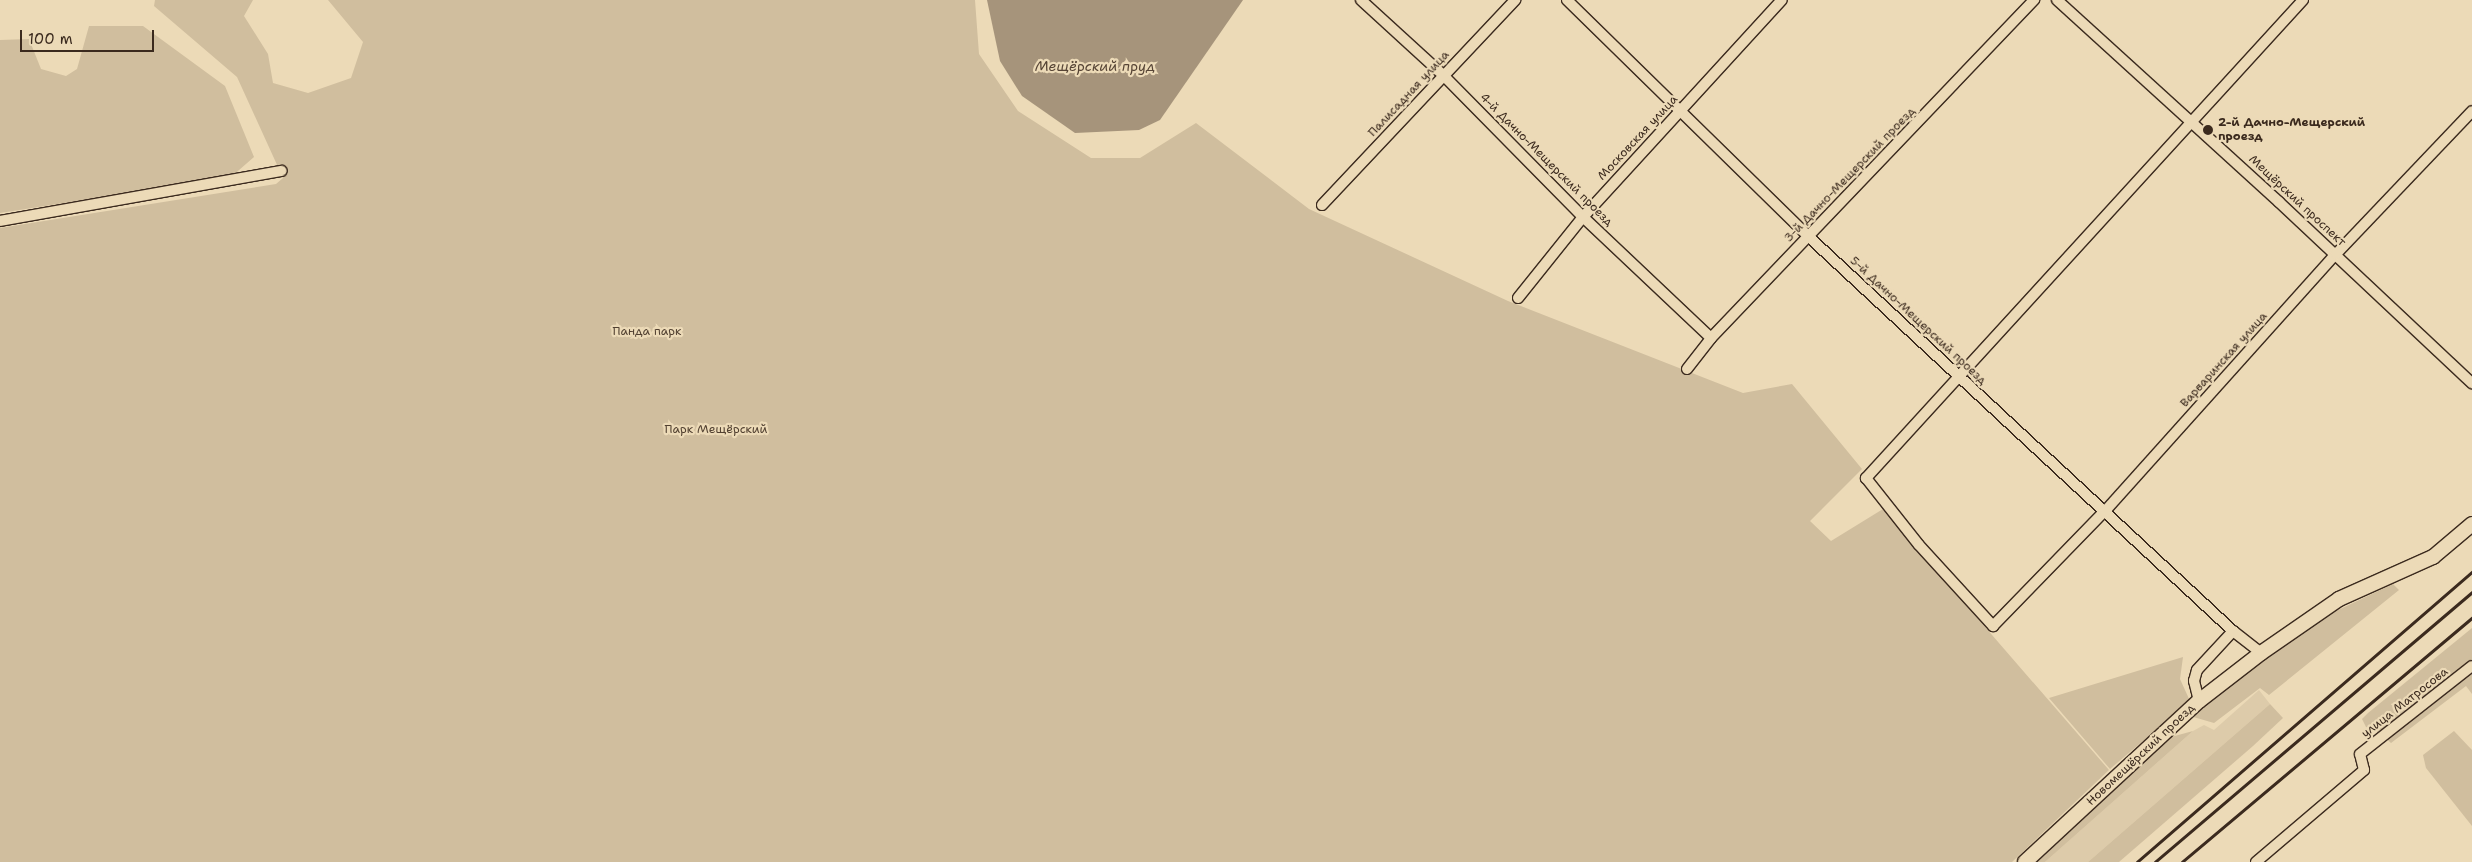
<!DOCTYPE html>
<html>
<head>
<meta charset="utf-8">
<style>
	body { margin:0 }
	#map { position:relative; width:2472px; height:862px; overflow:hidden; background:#ecdab7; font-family:"Shantell Sans",sans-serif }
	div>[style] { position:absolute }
	.built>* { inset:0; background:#ddcbaa }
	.green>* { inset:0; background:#d0be9e }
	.water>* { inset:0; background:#a6947b }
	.roads { filter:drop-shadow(1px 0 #3b2a1e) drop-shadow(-1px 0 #3b2a1e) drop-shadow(0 1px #3b2a1e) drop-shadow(0 -1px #3b2a1e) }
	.street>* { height:10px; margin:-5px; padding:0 5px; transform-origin:5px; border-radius:5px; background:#ecdab7 }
	.secondary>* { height:14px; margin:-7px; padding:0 7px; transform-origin:7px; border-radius:7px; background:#ecdab7 }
	.rail>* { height:2.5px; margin:-1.25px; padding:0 1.25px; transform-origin:1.25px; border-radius:1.25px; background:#3b2a1e }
	.dots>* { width:14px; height:14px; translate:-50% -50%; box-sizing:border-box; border:2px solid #ecdab7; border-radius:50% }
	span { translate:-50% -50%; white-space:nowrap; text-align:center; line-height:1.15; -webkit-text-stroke:4.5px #ecdab7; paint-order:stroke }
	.street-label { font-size:12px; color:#3b2a1e }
	.poi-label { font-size:12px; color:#3b2a1e; font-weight:700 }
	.left { translate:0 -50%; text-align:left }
	.park-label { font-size:12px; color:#514031 }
	.water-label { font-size:14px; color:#564435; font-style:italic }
	.scale { position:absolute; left:20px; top:30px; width:134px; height:22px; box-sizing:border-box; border:2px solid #3b2a1e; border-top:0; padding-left:6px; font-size:15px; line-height:18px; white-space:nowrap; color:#3b2a1e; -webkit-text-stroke:4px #ecdab7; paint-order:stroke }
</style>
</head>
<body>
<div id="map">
	<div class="built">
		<div style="clip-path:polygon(2259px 690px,2270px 704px,2088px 862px,2045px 862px,2193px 731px,2204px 725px,2214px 730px)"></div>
	</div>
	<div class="green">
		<div style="clip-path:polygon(155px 0,253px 0,244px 16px,268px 54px,273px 83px,308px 93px,351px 78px,363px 42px,328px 0,975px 0,979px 54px,1018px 111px,1091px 158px,1140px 158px,1196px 123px,1309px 209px,1508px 301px,1743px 393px,1792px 384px,1862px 469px,1810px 521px,1831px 541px,1883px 509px,2109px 770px,2012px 862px,0 862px,0 228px,276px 184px,283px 178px,237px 77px,154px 6px)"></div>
		<div style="clip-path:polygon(89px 26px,143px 26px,225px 86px,254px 157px,231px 177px,0 213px,0 40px,29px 39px,41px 69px,66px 76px,77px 69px)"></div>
		<div style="clip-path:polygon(2393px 584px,2399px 590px,2269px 695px,2260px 688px,2214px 723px,2190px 716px,2315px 621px)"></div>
		<div style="clip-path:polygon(2472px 628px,2472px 659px,2378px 732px,2366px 727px,2362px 719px,2368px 713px)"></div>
		<div style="clip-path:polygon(2183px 657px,2180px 679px,2190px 701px,2110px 769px,2049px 698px)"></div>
		<div style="clip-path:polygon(2472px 667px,2472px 694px,2466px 686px,2391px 743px,2383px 736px)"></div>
		<div style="clip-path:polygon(2270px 704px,2283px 718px,2253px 746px,2119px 862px,2088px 862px)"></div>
		<div style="clip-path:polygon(2193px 731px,2045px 862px,2037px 862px,2171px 737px)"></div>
		<div style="clip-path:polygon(2454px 731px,2472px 750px,2472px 826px,2426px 768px,2423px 755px)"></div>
	</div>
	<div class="water">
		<div style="clip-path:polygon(987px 0,1243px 0,1160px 120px,1139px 130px,1075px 133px,1022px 96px,1000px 61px)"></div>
	</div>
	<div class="roads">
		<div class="street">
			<div style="left:1361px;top:0;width:111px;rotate:42.4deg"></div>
			<div style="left:1443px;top:75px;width:199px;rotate:45.4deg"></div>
			<div style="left:1583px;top:217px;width:176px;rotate:43.4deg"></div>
			<div style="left:1567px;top:0;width:339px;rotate:44.4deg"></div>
			<div style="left:1809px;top:237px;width:579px;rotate:42.9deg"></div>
			<div style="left:2233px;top:631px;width:36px;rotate:38deg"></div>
			<div style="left:2057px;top:0;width:300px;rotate:42.3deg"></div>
			<div style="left:2279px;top:202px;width:265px;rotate:43.2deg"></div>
			<div style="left:2303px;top:0;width:648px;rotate:132.43deg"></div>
			<div style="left:1866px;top:478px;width:85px;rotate:51.7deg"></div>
			<div style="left:1919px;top:545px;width:110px;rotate:47.6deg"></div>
			<div style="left:1993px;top:626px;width:162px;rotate:-45.8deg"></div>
			<div style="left:2106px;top:510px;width:344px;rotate:-48.1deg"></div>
			<div style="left:2336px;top:254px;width:197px;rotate:-46.4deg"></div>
			<div style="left:1322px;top:205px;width:282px;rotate:-46.7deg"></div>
			<div style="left:0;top:221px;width:286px;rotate:-10.1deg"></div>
			<div style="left:1518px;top:298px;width:104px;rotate:-51.3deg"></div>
			<div style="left:1583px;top:217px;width:294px;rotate:-47.5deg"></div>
			<div style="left:1687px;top:369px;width:39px;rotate:-52deg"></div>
			<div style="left:1711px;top:338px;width:468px;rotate:-46.3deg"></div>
			<div style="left:2199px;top:701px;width:21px;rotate:-104deg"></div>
			<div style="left:2194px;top:681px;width:11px;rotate:-75deg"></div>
			<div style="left:2197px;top:670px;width:53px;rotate:-47.3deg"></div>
			<div style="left:2256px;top:862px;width:142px;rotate:-40.4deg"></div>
			<div style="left:2364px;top:770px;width:16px;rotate:-104deg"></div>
			<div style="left:2360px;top:754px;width:142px;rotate:-38.2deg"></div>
		</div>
		<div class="secondary">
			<div style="left:2025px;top:862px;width:237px;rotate:-42.8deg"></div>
			<div style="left:2199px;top:701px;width:78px;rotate:-37.7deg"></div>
			<div style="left:2261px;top:653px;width:95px;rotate:-34.7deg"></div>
			<div style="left:2339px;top:599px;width:103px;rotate:-24.1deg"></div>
			<div style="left:2433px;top:557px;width:51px;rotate:-40.2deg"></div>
		</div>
	</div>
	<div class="rail">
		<div style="left:2137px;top:862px;width:443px;rotate:-40.9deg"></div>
		<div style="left:2155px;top:862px;width:416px;rotate:-40.4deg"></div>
		<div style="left:2182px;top:862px;width:379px;rotate:-40.1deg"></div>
	</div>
	<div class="dots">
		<div style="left:2208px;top:130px;background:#3b2a1e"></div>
	</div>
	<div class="street-label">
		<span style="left:1409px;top:94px;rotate:-47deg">Палисадная улица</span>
		<span style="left:1638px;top:138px;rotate:-47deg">Московская улица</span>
		<span style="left:1546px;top:160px;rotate:45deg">4-й Дачно-Мещерский проезд</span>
		<span style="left:1850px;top:175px;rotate:-46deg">3-й Дачно-Мещерский проезд</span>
		<span style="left:2297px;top:201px;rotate:43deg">Мещёрский проспект</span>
		<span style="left:1918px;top:321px;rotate:43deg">5-й Дачно-Мещерский проезд</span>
		<span style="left:2224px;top:360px;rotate:-48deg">Варваринская улица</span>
		<span style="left:2405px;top:703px;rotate:-38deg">улица Матросова</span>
		<span style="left:2141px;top:755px;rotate:-43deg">Новомещёрский проезд</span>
	</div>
	<div class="poi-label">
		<span class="left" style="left:2218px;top:130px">2-й Дачно-Мещерский<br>проезд</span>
	</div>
	<div class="park-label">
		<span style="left:647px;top:332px">Панда парк</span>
		<span style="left:716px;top:430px">Парк Мещёрский</span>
	</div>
	<div class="water-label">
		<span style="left:1095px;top:66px">Мещёрский пруд</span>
	</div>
	<div class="scale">100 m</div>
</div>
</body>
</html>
